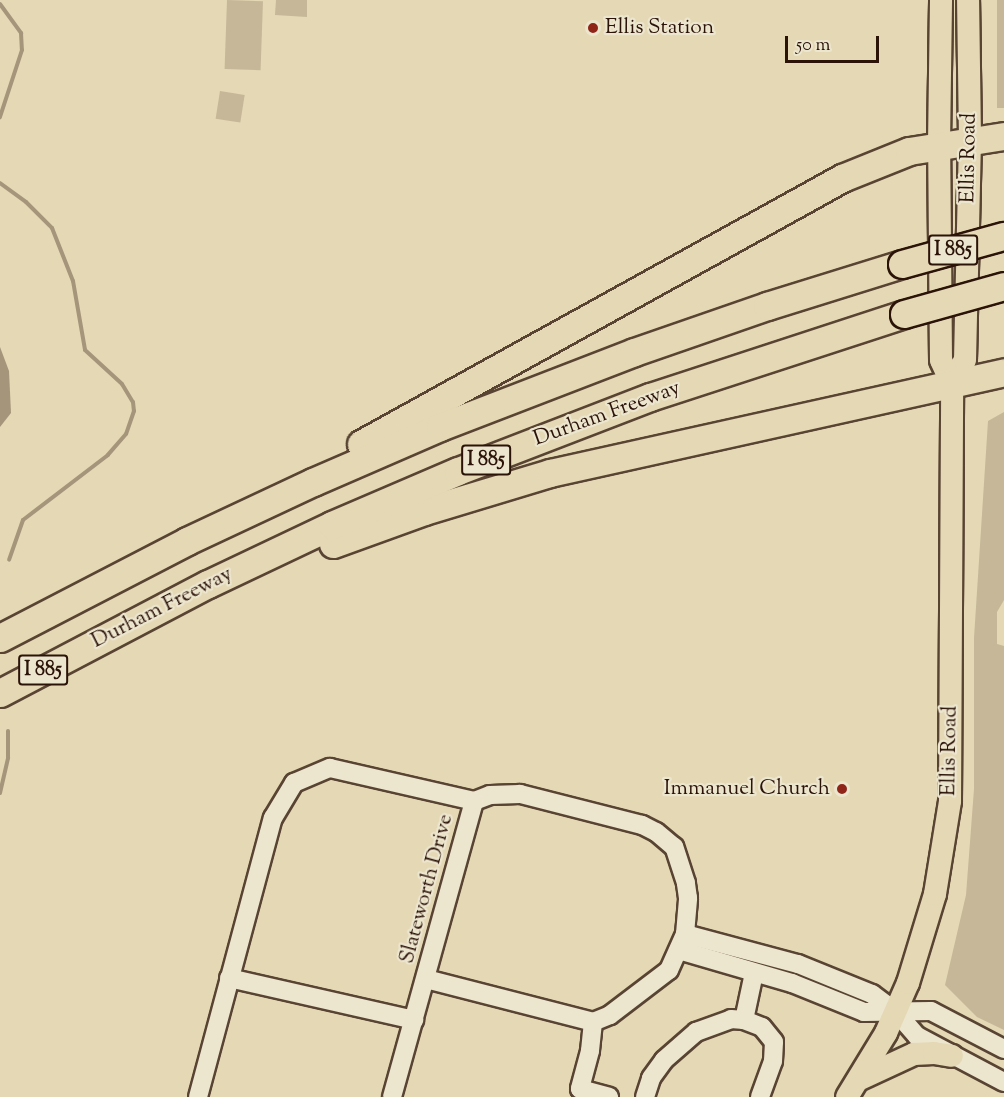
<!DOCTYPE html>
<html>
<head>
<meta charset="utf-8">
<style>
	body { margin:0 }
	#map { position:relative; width:1004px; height:1097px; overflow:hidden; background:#e4d8b5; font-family:"Sorts Mill Goudy",serif }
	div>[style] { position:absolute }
	.green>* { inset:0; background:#c5b798; transform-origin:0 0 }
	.water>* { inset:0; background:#a5957a }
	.stream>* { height:4px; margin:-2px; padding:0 2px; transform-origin:2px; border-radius:2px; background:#a5957a }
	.roads { filter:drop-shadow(2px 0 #594433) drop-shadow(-2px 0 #594433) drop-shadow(0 2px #594433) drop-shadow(0 -2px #594433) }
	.minor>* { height:18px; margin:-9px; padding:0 9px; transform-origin:9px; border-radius:9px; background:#ede6cf }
	.major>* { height:22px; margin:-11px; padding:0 11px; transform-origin:11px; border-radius:11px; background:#e4d8b5 }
	.highway>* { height:27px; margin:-13.5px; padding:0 13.5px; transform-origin:13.5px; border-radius:13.5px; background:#e4d8b5 }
	.bridges { filter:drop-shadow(2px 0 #2b1308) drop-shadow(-2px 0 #2b1308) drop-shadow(0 2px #2b1308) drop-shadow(0 -2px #2b1308) }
	.highway-bridge>* { height:27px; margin:-13.5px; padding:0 13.5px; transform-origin:13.5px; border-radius:13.5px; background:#e4d8b5 }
	.dots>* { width:16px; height:16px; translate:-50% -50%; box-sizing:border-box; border:3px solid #ede6cf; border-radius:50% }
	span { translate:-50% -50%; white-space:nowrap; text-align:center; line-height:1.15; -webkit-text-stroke:4.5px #ede6cf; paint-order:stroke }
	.shield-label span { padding:2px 4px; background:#ede6cf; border:2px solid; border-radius:4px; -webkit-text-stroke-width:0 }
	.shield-label { font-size:20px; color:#2b1308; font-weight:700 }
	.poi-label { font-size:21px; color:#2b1308 }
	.left { translate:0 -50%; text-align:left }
	.right { translate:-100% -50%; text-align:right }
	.street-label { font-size:21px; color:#2b1308 }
	.scale { position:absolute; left:785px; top:36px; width:94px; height:27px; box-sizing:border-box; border:3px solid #2b1308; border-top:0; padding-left:8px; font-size:18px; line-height:21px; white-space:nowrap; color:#2b1308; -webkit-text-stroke:4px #ede6cf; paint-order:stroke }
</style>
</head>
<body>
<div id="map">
	<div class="green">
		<div style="left:227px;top:0;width:36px;height:69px;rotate:2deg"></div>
		<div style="clip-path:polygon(276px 0,307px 0,307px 17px,275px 15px)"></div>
		<div style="left:997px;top:0;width:7px;height:108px"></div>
		<div style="left:220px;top:91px;width:25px;height:28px;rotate:9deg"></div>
		<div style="clip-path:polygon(1004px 412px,1004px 600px,997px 612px,997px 644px,1004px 646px,1004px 1030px,977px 1017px,945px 985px,966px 895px,974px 789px,974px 638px,988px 421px)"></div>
	</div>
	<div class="water">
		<div style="clip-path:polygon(0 347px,9px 371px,11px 413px,0 427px)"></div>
	</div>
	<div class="stream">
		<div style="left:0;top:4px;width:36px;rotate:54deg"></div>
		<div style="left:21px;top:33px;width:17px;rotate:87deg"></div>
		<div style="left:22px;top:50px;width:71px;rotate:108.2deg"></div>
		<div style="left:0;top:183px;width:32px;rotate:36deg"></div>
		<div style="left:26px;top:202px;width:37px;rotate:45deg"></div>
		<div style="left:52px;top:228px;width:57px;rotate:68.4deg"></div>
		<div style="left:73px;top:281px;width:70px;rotate:80.1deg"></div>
		<div style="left:85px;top:350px;width:50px;rotate:42.6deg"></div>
		<div style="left:122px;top:384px;width:21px;rotate:59deg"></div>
		<div style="left:133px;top:402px;width:9px;rotate:84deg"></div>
		<div style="left:134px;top:411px;width:24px;rotate:109deg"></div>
		<div style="left:126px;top:434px;width:28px;rotate:131deg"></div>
		<div style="left:108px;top:455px;width:107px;rotate:142.6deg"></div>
		<div style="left:23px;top:520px;width:42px;rotate:109.3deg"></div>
		<div style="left:0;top:793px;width:36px;rotate:-77deg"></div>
		<div style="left:8px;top:758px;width:27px;rotate:-90deg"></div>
	</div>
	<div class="roads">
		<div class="minor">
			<div style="left:685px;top:934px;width:117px;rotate:14.9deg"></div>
			<div style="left:798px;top:964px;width:80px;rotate:22.1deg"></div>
			<div style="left:872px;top:994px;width:30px;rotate:37deg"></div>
			<div style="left:896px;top:1012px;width:32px;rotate:49deg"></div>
			<div style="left:917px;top:1036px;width:98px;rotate:27.9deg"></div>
			<div style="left:679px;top:950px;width:118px;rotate:16.3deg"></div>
			<div style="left:792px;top:983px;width:78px;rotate:21.9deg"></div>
			<div style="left:864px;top:1012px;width:67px;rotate:-0.9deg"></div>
			<div style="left:931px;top:1011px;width:82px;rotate:27.5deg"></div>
			<div style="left:229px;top:978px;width:190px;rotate:12.8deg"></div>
			<div style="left:426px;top:979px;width:172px;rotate:14.4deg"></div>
			<div style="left:593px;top:1022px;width:18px;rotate:-22deg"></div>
			<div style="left:610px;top:1015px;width:74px;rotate:-37.3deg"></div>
			<div style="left:669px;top:970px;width:39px;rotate:-66deg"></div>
			<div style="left:685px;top:934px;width:36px;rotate:-85deg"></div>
			<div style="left:688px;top:898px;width:15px;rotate:-98deg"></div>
			<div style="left:686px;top:883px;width:38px;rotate:-108deg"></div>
			<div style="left:674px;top:847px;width:23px;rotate:-140deg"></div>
			<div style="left:656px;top:832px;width:16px;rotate:-153deg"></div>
			<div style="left:642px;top:825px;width:126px;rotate:-165.7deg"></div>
			<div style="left:520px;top:794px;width:30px;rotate:178deg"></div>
			<div style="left:490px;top:795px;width:17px;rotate:159deg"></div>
			<div style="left:744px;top:1020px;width:48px;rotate:-78deg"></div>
			<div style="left:593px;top:1022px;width:29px;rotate:96deg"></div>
			<div style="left:590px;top:1051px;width:39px;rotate:105deg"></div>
			<div style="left:580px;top:1089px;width:30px;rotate:15deg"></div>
			<div style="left:198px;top:1097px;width:289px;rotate:-75deg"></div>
			<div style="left:273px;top:818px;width:41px;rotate:-59deg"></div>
			<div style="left:294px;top:783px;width:39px;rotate:-23deg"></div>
			<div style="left:330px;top:768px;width:148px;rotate:12.9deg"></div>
			<div style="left:392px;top:1097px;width:307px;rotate:-74.5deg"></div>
			<div style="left:645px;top:1097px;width:20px;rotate:-72deg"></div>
			<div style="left:651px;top:1078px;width:22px;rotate:-54deg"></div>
			<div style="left:664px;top:1060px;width:43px;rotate:-41.2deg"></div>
			<div style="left:696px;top:1032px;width:37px;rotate:-20deg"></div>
			<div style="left:731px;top:1019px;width:13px;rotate:4deg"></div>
			<div style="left:744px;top:1020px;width:19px;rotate:21deg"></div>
			<div style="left:762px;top:1027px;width:19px;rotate:51deg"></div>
			<div style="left:774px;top:1042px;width:19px;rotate:93deg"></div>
			<div style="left:773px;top:1061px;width:38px;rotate:110deg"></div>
		</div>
		<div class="major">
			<div style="left:952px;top:384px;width:27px;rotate:-62deg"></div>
			<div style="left:965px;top:360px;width:221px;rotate:-88.7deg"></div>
			<div style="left:970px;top:139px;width:139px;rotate:-90.8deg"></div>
			<div style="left:860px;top:1079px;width:60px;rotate:-24.8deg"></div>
			<div style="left:914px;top:1054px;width:20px;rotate:-3deg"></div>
			<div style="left:934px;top:1053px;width:18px;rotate:9deg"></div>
			<div style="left:847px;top:1097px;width:75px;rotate:-58.6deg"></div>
			<div style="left:886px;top:1033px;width:55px;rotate:-66.3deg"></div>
			<div style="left:908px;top:983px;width:93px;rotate:-73.1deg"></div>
			<div style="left:935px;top:894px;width:94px;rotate:-80.8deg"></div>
			<div style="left:950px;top:801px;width:417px;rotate:-89.7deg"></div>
			<div style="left:952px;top:384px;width:26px;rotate:-115deg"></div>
			<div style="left:941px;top:360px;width:215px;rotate:-90.5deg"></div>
			<div style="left:939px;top:145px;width:145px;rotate:-89.2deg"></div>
		</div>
		<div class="highway">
			<div style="left:361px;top:444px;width:550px;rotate:-28.94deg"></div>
			<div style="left:842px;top:178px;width:72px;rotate:-21.9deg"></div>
			<div style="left:909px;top:151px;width:96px;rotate:-9deg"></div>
			<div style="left:333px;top:544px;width:97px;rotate:-19.9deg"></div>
			<div style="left:424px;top:511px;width:132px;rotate:-16.8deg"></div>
			<div style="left:550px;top:473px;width:465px;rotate:-12.5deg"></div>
			<div style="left:0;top:638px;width:211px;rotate:-27.4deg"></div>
			<div style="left:187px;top:541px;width:139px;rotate:-25.1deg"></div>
			<div style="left:313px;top:482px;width:138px;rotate:-23.4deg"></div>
			<div style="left:440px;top:427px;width:208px;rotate:-21.1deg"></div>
			<div style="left:634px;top:352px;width:141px;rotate:-19.1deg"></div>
			<div style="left:767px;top:306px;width:141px;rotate:-17.3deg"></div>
			<div style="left:0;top:693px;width:235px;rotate:-27.7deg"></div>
			<div style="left:208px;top:584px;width:137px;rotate:-25.4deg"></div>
			<div style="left:332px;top:525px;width:137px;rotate:-23.2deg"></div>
			<div style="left:458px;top:471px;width:206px;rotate:-21.1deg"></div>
			<div style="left:650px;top:397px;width:267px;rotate:-18.1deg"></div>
		</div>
	</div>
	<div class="bridges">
		<div class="highway-bridge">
			<div style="left:902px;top:264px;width:106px;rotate:-15.4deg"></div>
			<div style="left:904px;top:314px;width:104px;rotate:-15.6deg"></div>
		</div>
	</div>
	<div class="dots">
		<div style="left:593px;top:28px;background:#8f2418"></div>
		<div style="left:842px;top:789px;background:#8f2418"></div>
	</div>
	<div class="shield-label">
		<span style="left:953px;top:250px">I 885</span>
		<span style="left:486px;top:460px">I 885</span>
		<span style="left:43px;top:670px">I 885</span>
	</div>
	<div class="poi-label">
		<span class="left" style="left:605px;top:28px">Ellis Station</span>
		<span class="right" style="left:830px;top:789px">Immanuel Church</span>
	</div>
	<div class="street-label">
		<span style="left:969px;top:158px;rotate:-89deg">Ellis Road</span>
		<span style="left:607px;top:414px;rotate:-20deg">Durham Freeway</span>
		<span style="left:162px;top:608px;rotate:-27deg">Durham Freeway</span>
		<span style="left:950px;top:751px;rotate:-89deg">Ellis Road</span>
		<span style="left:427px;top:889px;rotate:-75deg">Slateworth Drive</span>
	</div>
	<div class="scale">50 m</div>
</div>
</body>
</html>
